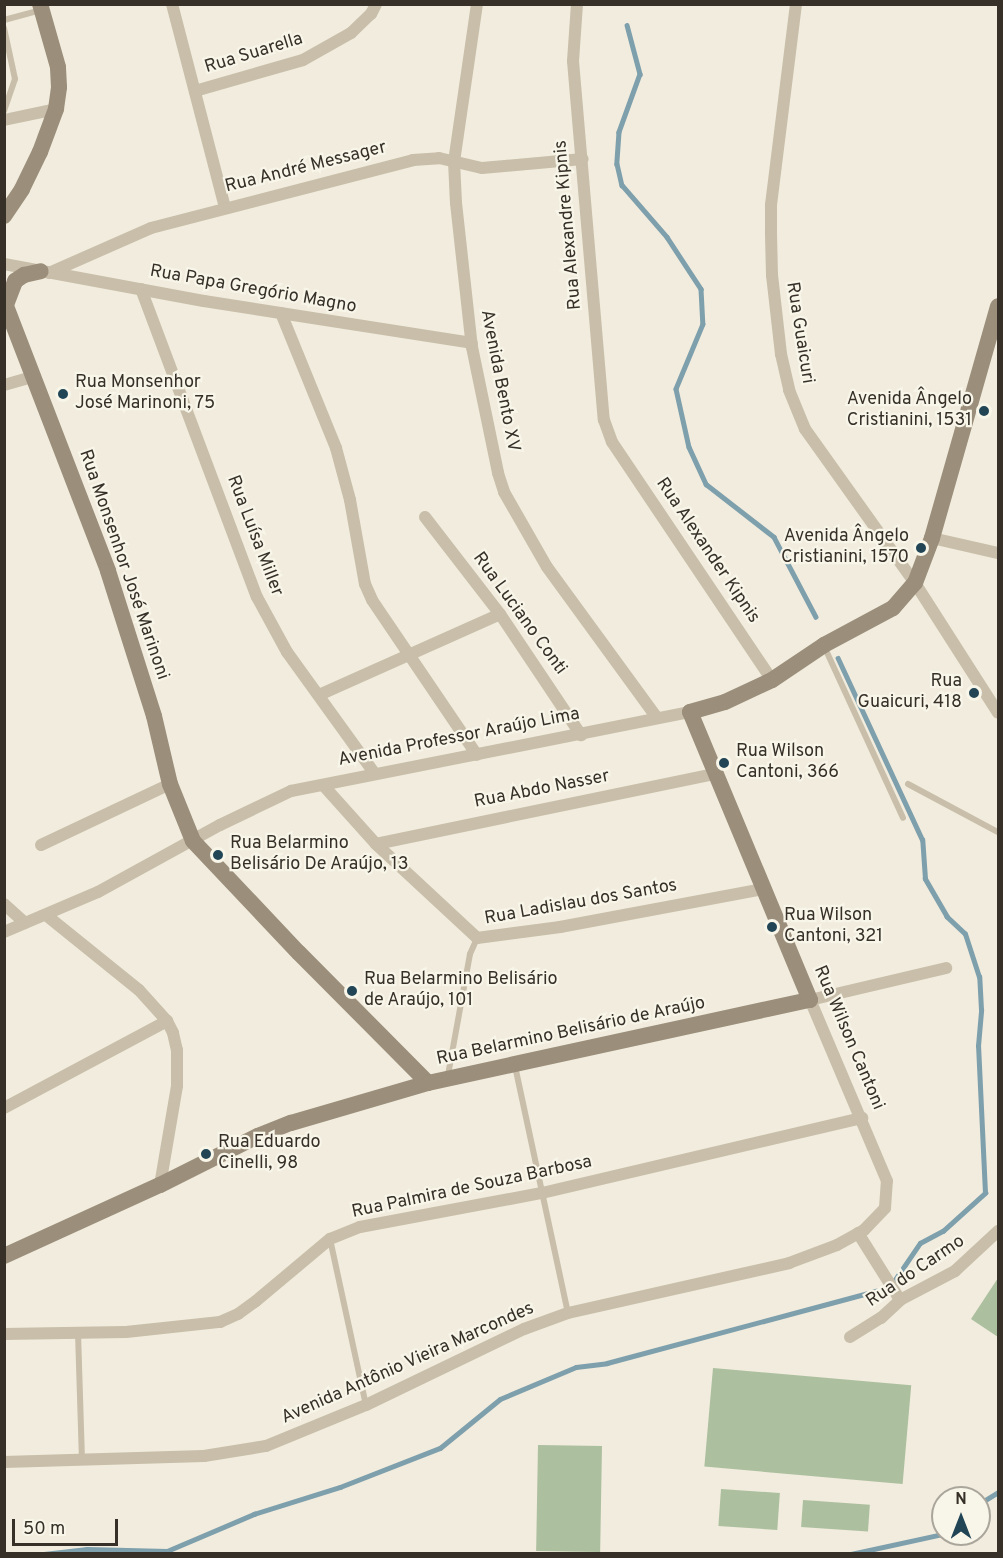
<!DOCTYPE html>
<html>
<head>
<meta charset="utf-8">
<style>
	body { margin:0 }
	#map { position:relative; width:1003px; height:1558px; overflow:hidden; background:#f1ecdd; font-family:Overpass,sans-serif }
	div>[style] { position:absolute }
	.green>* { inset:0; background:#acbf9e; transform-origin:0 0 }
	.stream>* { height:4.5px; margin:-2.25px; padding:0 2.25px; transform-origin:2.25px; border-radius:2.25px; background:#7e9fac }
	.lane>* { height:6px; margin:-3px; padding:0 3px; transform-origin:3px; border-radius:3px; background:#c8bea9 }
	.street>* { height:12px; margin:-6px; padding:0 6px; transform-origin:6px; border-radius:6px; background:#c8bea9 }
	.secondary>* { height:16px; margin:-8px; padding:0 8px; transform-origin:8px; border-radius:8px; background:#9b8e7b }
	.dots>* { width:16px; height:16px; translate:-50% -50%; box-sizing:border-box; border:3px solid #f8f5e9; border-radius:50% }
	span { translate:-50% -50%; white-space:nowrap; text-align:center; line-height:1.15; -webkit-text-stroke:4.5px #f8f5e9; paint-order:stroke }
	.street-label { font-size:18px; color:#363029 }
	.poi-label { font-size:18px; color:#363029 }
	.left { translate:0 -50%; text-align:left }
	.right { translate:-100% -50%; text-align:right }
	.frame { position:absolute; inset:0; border:6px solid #363029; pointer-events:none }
	.north { position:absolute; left:931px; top:1486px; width:60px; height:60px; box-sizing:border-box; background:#f8f5e9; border:2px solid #aaa69c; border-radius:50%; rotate:0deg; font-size:16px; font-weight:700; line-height:24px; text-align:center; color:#363029 }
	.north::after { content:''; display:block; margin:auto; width:21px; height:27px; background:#214555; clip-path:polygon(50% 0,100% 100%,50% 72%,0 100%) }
	.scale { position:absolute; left:12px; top:1519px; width:106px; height:27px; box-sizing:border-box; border:3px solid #363029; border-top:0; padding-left:8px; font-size:18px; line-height:21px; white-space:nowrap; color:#363029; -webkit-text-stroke:4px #f8f5e9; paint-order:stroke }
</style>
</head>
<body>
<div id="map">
	<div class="green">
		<div style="clip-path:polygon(998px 1278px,998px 1337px,971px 1319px)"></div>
		<div style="left:713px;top:1368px;width:199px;height:99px;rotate:5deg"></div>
		<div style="left:538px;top:1445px;width:64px;height:106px;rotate:1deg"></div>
		<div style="left:721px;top:1489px;width:59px;height:37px;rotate:4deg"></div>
		<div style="left:803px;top:1500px;width:67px;height:27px;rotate:4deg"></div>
	</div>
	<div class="stream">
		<div style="left:627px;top:25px;width:51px;rotate:75.1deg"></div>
		<div style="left:640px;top:74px;width:62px;rotate:109.9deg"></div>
		<div style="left:619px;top:132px;width:32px;rotate:94deg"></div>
		<div style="left:617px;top:164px;width:22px;rotate:77deg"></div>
		<div style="left:622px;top:185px;width:69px;rotate:49.1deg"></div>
		<div style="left:667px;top:237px;width:62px;rotate:56.8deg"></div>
		<div style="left:701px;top:289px;width:35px;rotate:87deg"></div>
		<div style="left:703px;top:324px;width:70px;rotate:112.6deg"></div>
		<div style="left:676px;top:389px;width:59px;rotate:77.4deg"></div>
		<div style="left:689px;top:447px;width:41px;rotate:65.3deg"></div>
		<div style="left:706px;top:484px;width:86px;rotate:37.9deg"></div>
		<div style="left:774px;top:537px;width:90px;rotate:62.3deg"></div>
		<div style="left:979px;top:1504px;width:22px;rotate:-32deg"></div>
		<div style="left:44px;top:1554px;width:43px;rotate:-6.6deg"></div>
		<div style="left:87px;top:1549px;width:80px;rotate:1.4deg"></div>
		<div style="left:167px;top:1551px;width:95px;rotate:-23deg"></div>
		<div style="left:254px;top:1514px;width:90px;rotate:-17.4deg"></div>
		<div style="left:340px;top:1487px;width:107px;rotate:-21.3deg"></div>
		<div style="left:440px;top:1448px;width:77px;rotate:-39.2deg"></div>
		<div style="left:500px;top:1399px;width:82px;rotate:-22.8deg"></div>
		<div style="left:576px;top:1367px;width:31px;rotate:-7deg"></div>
		<div style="left:607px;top:1363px;width:293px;rotate:-15deg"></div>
		<div style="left:890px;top:1287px;width:53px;rotate:-55.7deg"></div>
		<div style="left:920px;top:1243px;width:26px;rotate:-28deg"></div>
		<div style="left:943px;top:1231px;width:57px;rotate:-42.1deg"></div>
		<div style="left:985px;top:1193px;width:147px;rotate:-92.7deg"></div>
		<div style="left:978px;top:1046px;width:36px;rotate:-85deg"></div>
		<div style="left:981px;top:1010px;width:33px;rotate:-93deg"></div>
		<div style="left:979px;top:977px;width:45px;rotate:-108deg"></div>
		<div style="left:965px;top:934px;width:25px;rotate:-137deg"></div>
		<div style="left:947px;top:917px;width:44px;rotate:-120.1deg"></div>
		<div style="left:925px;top:879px;width:39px;rotate:-94deg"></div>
		<div style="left:922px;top:840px;width:200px;rotate:-114.9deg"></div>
		<div style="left:851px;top:1554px;width:94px;rotate:-12.3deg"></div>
	</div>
	<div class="lane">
		<div style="left:4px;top:20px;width:38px;rotate:-15deg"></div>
		<div style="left:4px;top:28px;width:52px;rotate:77.8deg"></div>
		<div style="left:15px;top:79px;width:34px;rotate:109deg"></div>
		<div style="left:824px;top:646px;width:189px;rotate:65.3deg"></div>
		<div style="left:908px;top:784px;width:102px;rotate:28.1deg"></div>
		<div style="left:515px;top:1066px;width:253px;rotate:77.9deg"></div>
		<div style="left:448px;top:1075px;width:123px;rotate:-79.7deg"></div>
		<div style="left:470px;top:954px;width:17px;rotate:-66deg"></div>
		<div style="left:330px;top:1239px;width:170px;rotate:77.8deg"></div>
		<div style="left:78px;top:1333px;width:126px;rotate:88.2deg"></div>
	</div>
	<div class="street">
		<div style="left:172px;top:4px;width:210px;rotate:75.4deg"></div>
		<div style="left:477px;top:4px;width:159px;rotate:98.3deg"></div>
		<div style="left:454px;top:161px;width:42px;rotate:87.3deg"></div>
		<div style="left:456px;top:203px;width:145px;rotate:83.7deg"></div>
		<div style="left:472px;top:347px;width:129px;rotate:78.3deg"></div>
		<div style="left:498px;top:473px;width:20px;rotate:72deg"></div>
		<div style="left:504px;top:492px;width:86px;rotate:60.2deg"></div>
		<div style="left:547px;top:567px;width:187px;rotate:53.9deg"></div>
		<div style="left:577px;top:4px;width:57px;rotate:94deg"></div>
		<div style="left:573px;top:61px;width:360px;rotate:85.1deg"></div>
		<div style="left:604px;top:420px;width:23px;rotate:70deg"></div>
		<div style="left:612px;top:442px;width:287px;rotate:56.1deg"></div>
		<div style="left:796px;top:4px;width:203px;rotate:97.1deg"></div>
		<div style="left:771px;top:205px;width:29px;rotate:90deg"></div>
		<div style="left:771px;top:234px;width:41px;rotate:88.6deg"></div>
		<div style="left:772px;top:275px;width:80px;rotate:83.5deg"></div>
		<div style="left:781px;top:354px;width:37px;rotate:77deg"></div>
		<div style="left:789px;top:390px;width:42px;rotate:67.7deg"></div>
		<div style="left:805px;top:429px;width:189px;rotate:54.5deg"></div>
		<div style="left:915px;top:583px;width:154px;rotate:57.4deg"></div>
		<div style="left:195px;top:91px;width:112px;rotate:-16deg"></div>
		<div style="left:303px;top:60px;width:55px;rotate:-29.4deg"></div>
		<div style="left:351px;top:33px;width:28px;rotate:-44deg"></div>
		<div style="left:371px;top:14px;width:11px;rotate:-63deg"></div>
		<div style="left:4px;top:120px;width:53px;rotate:-11.9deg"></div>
		<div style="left:4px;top:264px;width:203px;rotate:10.5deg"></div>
		<div style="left:204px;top:301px;width:271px;rotate:8.9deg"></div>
		<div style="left:49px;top:273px;width:111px;rotate:-23.8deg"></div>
		<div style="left:151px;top:228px;width:271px;rotate:-14.5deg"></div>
		<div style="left:413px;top:160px;width:26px;rotate:-4deg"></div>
		<div style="left:439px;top:158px;width:44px;rotate:13.1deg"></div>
		<div style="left:482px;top:168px;width:101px;rotate:-5.1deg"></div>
		<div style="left:141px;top:289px;width:329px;rotate:69.4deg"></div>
		<div style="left:257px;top:597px;width:63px;rotate:61.4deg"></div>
		<div style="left:287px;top:652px;width:150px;rotate:54.2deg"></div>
		<div style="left:281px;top:313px;width:146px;rotate:67.8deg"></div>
		<div style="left:336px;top:448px;width:54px;rotate:74.9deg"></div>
		<div style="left:350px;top:500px;width:85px;rotate:79.9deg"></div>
		<div style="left:365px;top:584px;width:17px;rotate:66deg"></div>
		<div style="left:372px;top:600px;width:187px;rotate:55.9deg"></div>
		<div style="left:4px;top:385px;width:32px;rotate:-16deg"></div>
		<div style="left:425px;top:517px;width:123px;rotate:52.3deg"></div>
		<div style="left:500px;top:614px;width:146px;rotate:56.2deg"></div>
		<div style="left:932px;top:538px;width:68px;rotate:12.8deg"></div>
		<div style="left:319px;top:695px;width:198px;rotate:-24.1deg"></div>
		<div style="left:323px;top:785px;width:79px;rotate:48.1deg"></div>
		<div style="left:376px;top:844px;width:138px;rotate:42.9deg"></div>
		<div style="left:477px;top:938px;width:84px;rotate:-7.5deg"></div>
		<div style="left:560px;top:927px;width:207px;rotate:-10.6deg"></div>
		<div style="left:376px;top:844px;width:346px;rotate:-11.7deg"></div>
		<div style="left:41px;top:845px;width:143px;rotate:-25.3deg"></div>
		<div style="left:4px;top:904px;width:28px;rotate:42deg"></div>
		<div style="left:46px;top:915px;width:119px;rotate:38.9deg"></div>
		<div style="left:139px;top:990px;width:42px;rotate:47.9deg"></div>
		<div style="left:167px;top:1021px;width:13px;rotate:63deg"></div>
		<div style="left:173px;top:1033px;width:17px;rotate:77deg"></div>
		<div style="left:177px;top:1050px;width:36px;rotate:90deg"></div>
		<div style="left:177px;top:1086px;width:100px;rotate:99.7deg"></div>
		<div style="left:4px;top:932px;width:102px;rotate:-23.1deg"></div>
		<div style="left:98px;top:892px;width:139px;rotate:-28.8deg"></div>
		<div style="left:220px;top:825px;width:79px;rotate:-25.6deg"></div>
		<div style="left:291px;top:791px;width:407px;rotate:-11.2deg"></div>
		<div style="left:4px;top:1108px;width:185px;rotate:-28.1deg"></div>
		<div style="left:858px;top:1233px;width:79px;rotate:57.9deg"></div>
		<div style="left:4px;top:1334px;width:122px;rotate:-0.9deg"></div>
		<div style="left:126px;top:1332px;width:95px;rotate:-6.1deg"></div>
		<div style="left:220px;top:1322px;width:20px;rotate:-24deg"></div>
		<div style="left:238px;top:1314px;width:22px;rotate:-36deg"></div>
		<div style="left:256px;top:1301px;width:97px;rotate:-40deg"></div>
		<div style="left:330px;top:1239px;width:32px;rotate:-22deg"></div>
		<div style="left:360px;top:1227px;width:185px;rotate:-10.6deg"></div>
		<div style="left:542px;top:1193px;width:329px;rotate:-13.2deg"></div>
		<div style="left:850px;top:1337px;width:36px;rotate:-32deg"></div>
		<div style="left:881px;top:1318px;width:26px;rotate:-43deg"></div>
		<div style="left:900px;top:1300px;width:62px;rotate:-27.8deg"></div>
		<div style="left:955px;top:1271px;width:59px;rotate:-42.9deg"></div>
		<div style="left:4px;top:1462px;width:200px;rotate:-1.7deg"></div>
		<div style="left:204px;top:1456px;width:63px;rotate:-9.2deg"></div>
		<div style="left:266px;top:1446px;width:108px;rotate:-22.3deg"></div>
		<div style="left:366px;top:1405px;width:175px;rotate:-25.7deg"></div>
		<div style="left:524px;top:1329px;width:47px;rotate:-20deg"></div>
		<div style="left:568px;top:1313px;width:227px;rotate:-12.7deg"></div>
		<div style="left:789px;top:1263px;width:51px;rotate:-20.6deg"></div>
		<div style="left:837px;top:1245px;width:31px;rotate:-29deg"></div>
		<div style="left:864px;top:1230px;width:30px;rotate:-46deg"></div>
		<div style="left:885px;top:1208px;width:27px;rotate:-86deg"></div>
		<div style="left:887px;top:1181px;width:197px;rotate:-113deg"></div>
		<div style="left:810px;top:1000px;width:140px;rotate:-13.2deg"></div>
	</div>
	<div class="secondary">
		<div style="left:4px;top:216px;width:32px;rotate:-56deg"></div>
		<div style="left:22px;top:189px;width:41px;rotate:-64.1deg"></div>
		<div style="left:40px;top:152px;width:46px;rotate:-69.6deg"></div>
		<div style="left:56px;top:109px;width:22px;rotate:-82deg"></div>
		<div style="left:59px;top:87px;width:20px;rotate:-93deg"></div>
		<div style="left:58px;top:67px;width:66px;rotate:-105.9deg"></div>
		<div style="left:4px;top:301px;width:289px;rotate:68.9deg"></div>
		<div style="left:108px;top:571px;width:152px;rotate:72.4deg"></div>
		<div style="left:154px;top:716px;width:70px;rotate:76.8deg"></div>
		<div style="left:170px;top:784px;width:61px;rotate:68deg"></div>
		<div style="left:193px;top:841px;width:154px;rotate:46.6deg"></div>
		<div style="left:299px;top:953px;width:183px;rotate:45.2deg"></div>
		<div style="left:6px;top:305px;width:26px;rotate:-69deg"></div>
		<div style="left:15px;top:281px;width:11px;rotate:-34deg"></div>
		<div style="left:24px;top:275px;width:17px;rotate:-13deg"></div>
		<div style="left:4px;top:1256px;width:171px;rotate:-24.5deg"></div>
		<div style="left:160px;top:1185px;width:110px;rotate:-26.6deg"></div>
		<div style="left:258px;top:1136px;width:35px;rotate:-22deg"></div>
		<div style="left:291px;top:1123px;width:143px;rotate:-16.3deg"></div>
		<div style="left:428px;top:1083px;width:391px;rotate:-12.3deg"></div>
		<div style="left:810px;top:1000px;width:312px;rotate:-112.6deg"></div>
		<div style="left:690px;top:712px;width:36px;rotate:-16deg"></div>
		<div style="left:725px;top:702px;width:52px;rotate:-25.1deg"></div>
		<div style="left:772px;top:680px;width:63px;rotate:-33.9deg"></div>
		<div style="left:824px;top:645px;width:78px;rotate:-28.2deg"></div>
		<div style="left:893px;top:608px;width:33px;rotate:-49deg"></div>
		<div style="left:915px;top:583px;width:48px;rotate:-69.3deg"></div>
		<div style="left:932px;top:538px;width:241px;rotate:-74.1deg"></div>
	</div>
	<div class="dots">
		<div style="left:63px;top:394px;background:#214555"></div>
		<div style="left:984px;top:411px;background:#214555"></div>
		<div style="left:921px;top:548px;background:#214555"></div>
		<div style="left:974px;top:693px;background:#214555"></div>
		<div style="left:724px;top:763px;background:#214555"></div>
		<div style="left:218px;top:855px;background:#214555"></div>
		<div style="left:772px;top:927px;background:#214555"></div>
		<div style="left:352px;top:991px;background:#214555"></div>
		<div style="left:206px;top:1154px;background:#214555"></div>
	</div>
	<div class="street-label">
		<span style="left:254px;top:54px;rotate:-17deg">Rua Suarella</span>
		<span style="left:306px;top:168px;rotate:-14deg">Rua André Messager</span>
		<span style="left:569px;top:225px;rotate:-95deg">Rua Alexandre Kipnis</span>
		<span style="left:253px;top:290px;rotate:10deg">Rua Papa Gregório Magno</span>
		<span style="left:799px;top:333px;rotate:81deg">Rua Guaicuri</span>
		<span style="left:499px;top:381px;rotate:79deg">Avenida Bento XV</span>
		<span style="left:254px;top:536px;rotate:69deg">Rua Luísa Miller</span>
		<span style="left:707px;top:551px;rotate:56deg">Rua Alexander Kipnis</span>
		<span style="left:123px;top:565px;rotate:71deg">Rua Monsenhor José Marinoni</span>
		<span style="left:519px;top:614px;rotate:54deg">Rua Luciano Conti</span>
		<span style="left:459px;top:738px;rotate:-11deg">Avenida Professor Araújo Lima</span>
		<span style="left:542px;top:790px;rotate:-11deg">Rua Abdo Nasser</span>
		<span style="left:581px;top:903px;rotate:-10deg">Rua Ladislau dos Santos</span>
		<span style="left:571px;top:1032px;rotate:-12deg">Rua Belarmino Belisário de Araújo</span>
		<span style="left:848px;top:1038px;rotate:67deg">Rua Wilson Cantoni</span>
		<span style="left:472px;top:1188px;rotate:-12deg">Rua Palmira de Souza Barbosa</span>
		<span style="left:916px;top:1272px;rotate:-34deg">Rua do Carmo</span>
		<span style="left:408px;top:1364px;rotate:-24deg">Avenida Antônio Vieira Marcondes</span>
	</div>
	<div class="poi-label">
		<span class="left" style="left:75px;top:394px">Rua Monsenhor<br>José Marinoni, 75</span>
		<span class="right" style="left:972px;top:411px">Avenida Ângelo<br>Cristianini, 1531</span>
		<span class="right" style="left:909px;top:548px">Avenida Ângelo<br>Cristianini, 1570</span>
		<span class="right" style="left:962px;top:693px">Rua<br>Guaicuri, 418</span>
		<span class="left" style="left:736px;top:763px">Rua Wilson<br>Cantoni, 366</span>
		<span class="left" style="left:230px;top:855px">Rua Belarmino<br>Belisário De Araújo, 13</span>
		<span class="left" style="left:784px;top:927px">Rua Wilson<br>Cantoni, 321</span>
		<span class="left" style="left:364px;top:991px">Rua Belarmino Belisário<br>de Araújo, 101</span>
		<span class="left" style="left:218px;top:1154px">Rua Eduardo<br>Cinelli, 98</span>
	</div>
	<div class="frame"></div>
	<div class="north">N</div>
	<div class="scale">50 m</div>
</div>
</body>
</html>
